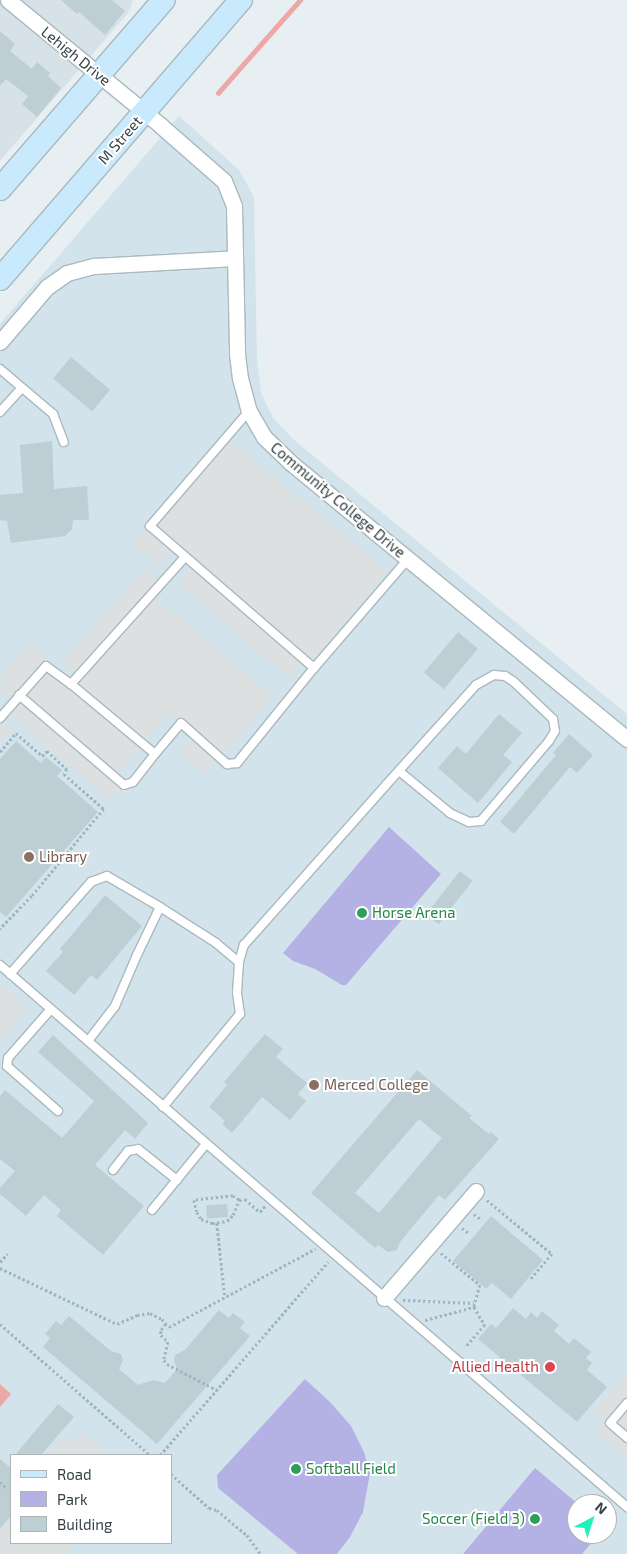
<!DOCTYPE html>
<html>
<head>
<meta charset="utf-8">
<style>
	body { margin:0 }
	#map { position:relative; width:627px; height:1554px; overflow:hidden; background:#e7eff3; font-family:"Exo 2",sans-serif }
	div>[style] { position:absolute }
	.residential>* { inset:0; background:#d6e2e7 }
	.education>* { inset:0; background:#d2e3eb }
	.green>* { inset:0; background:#b4b2e5 }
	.parking>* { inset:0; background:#dce0e1 }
	.water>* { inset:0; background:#eda7a6 }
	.stream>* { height:4.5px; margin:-2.25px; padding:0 2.25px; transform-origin:2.25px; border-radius:2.25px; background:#eda7a6 }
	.building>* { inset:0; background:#bdcfd4; transform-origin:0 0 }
	.path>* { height:2.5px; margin-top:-1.25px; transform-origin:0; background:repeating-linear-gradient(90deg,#9cb7bf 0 2.5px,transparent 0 5px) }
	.roads { filter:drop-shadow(1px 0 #aab9be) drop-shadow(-1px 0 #aab9be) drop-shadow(0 1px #aab9be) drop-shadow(0 -1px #aab9be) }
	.lane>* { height:8px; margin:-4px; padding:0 4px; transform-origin:4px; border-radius:4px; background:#fff }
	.street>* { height:15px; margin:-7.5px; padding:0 7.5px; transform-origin:7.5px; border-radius:7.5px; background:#fff }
	.secondary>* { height:22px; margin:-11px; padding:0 11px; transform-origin:11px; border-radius:11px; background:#c8eafc }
	.dots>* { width:14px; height:14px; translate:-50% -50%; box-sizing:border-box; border:2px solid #fff; border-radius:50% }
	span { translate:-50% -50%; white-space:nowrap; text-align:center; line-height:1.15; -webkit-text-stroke:4px #fff; paint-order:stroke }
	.street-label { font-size:15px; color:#364346 }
	.education-label { font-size:15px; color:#785e54 }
	.left { translate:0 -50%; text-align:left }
	.leisure-label { font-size:15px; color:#27864d }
	.right { translate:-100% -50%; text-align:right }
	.health-label { font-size:15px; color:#be3a42 }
	.legend { position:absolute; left:10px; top:1454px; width:162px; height:90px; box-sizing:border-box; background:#fff; border:1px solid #afb4b5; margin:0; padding:6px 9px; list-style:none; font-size:15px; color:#364346 }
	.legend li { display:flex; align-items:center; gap:10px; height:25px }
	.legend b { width:25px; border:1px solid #afb4b5 }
	.north { position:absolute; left:567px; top:1494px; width:50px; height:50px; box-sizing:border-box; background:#fff; border:1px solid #afb4b5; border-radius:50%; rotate:40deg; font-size:14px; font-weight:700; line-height:20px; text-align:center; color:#364346 }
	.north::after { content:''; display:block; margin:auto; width:18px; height:22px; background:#21f1bc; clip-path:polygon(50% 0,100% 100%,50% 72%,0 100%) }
</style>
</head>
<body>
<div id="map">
	<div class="residential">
		<div style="clip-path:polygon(0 0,133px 0,128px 13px,0 161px)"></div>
	</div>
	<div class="education">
		<div style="clip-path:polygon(evenodd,179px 116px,239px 170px,254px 197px,257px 361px,261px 393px,273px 418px,294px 440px,627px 714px,627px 1554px,0 1554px,0 324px,179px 116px,11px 1455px,171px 1455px,171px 1543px,11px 1543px,11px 1455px,179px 116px,577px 1504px,607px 1504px,607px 1534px,577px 1534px,577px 1504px)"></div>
	</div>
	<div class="green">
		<div style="clip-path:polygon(389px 827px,441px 874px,346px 985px,342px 985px,315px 969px,293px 961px,283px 953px)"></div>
		<div style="clip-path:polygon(305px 1379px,331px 1403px,351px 1426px,364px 1452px,370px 1473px,363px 1512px,350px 1537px,337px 1554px,298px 1554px,218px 1488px,217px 1475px)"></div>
		<div style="clip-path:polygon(535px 1468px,578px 1504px,577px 1534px,599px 1534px,582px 1554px,463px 1554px)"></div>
	</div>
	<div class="parking">
		<div style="clip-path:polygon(227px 439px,387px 571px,312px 661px,299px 667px,289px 678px,179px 583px,194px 565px,172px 547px,158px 564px,132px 543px,150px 526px)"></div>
		<div style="clip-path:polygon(145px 569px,161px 583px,151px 594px,273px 697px,205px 774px,180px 753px,195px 736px,169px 713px,119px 772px,123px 784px,109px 800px,10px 714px,3px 722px,12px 730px,0 743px,0 718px,14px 701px,0 689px,0 679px,30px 642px,43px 653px,47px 666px,71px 684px,78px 675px,62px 663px)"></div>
		<div style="clip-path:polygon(0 984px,28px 1008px,0 1040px)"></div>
		<div style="clip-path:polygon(627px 1372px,627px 1460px,595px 1432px,604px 1421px,593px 1412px)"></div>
		<div style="clip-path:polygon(82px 1433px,108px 1455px,45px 1455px,63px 1436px,74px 1442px)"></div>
		<div style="clip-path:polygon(11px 1520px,11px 1543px,75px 1543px,65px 1554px,0 1554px,0 1533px)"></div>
	</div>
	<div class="water">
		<div style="clip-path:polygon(0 1384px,11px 1394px,0 1407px)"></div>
	</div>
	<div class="stream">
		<div style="left:218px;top:93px;width:124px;rotate:-48.6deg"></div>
	</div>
	<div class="building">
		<div style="clip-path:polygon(61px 0,112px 0,125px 11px,105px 35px,79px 12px,77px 14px)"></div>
		<div style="clip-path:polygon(0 31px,15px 44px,10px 51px,32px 69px,37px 62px,50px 73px,48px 76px,61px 88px,37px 117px,22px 104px,28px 96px,6px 79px,0 86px)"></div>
		<div style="left:71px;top:357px;width:51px;height:28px;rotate:40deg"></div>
		<div style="clip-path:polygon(52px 441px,54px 489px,87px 486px,89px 520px,73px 520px,72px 529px,65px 536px,11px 543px,7px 521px,0 520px,0 495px,23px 493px,20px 445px)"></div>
		<div style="left:458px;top:632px;width:26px;height:53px;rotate:40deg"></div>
		<div style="clip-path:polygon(499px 714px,522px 733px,503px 755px,512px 762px,478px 803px,438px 768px,457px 746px,466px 754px)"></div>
		<div style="clip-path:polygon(569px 734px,593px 755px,577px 773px,570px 767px,514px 834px,500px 822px,556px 755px,553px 753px)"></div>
		<div style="clip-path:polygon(16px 741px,41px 763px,46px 757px,62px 770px,57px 776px,98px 812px,6px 917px,0 912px,0 759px)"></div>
		<div style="left:460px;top:871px;width:16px;height:55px;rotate:38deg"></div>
		<div style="clip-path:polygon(105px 895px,142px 926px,97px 980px,91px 975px,74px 995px,46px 971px,63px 952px,60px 949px)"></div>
		<div style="clip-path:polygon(265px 1034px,283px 1049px,276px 1057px,307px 1083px,298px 1094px,306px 1101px,290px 1120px,262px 1097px,232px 1133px,222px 1124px,225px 1121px,209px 1107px,227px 1085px,224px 1082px)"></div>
		<div style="clip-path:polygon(53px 1035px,148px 1123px,135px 1139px,125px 1130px,95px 1165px,144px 1206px,103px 1255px,57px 1216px,61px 1210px,44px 1195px,26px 1216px,0 1194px,0 1188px,15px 1171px,0 1159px,0 1096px,5px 1090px,62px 1138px,94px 1101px,38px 1052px)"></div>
		<div style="clip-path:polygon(evenodd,417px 1070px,472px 1116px,469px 1118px,489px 1134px,491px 1132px,499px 1139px,445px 1200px,439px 1195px,400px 1242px,397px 1250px,388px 1252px,378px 1245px,375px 1248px,311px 1193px,417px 1070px,419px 1119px,442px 1138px,379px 1213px,355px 1193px,419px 1119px)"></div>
		<div style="left:227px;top:1204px;width:13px;height:21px;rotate:86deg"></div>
		<div style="clip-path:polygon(491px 1216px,543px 1260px,511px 1299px,492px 1283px,486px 1289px,453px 1261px)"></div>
		<div style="clip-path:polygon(513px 1308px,526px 1319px,531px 1312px,537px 1318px,542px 1311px,559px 1325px,554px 1331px,569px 1344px,574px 1338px,591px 1352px,586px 1358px,592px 1363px,587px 1370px,607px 1387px,577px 1422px,478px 1339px,491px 1324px,496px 1328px)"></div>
		<div style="clip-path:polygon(219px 1310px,229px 1318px,233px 1313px,245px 1322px,240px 1328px,250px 1336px,157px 1444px,43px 1347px,50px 1338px,45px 1334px,56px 1321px,61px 1325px,69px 1316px,111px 1351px,121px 1354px,123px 1360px,119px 1369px,138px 1385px,153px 1380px,165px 1383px,177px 1369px,174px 1361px,175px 1355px,185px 1350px)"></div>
		<div style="clip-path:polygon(58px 1404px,74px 1417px,41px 1455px,15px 1455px)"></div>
		<div style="clip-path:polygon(0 1459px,11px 1468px,11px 1516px,0 1529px)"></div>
	</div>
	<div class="path">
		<div style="left:0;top:752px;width:25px;rotate:-50deg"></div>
		<div style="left:16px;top:733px;width:35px;rotate:41deg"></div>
		<div style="left:42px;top:756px;width:7px;rotate:-45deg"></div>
		<div style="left:47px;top:751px;width:27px;rotate:42deg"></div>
		<div style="left:67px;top:769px;width:6px;rotate:121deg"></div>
		<div style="left:64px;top:774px;width:53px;rotate:41.2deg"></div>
		<div style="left:104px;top:809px;width:113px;rotate:129.6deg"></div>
		<div style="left:32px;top:896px;width:46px;rotate:134.1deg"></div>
		<div style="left:239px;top:1200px;width:7px;rotate:-146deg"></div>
		<div style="left:233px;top:1196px;width:39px;rotate:174deg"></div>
		<div style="left:194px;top:1200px;width:12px;rotate:76deg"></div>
		<div style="left:197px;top:1212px;width:8px;rotate:60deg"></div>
		<div style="left:201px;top:1219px;width:12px;rotate:20deg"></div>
		<div style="left:212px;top:1223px;width:15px;rotate:-8deg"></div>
		<div style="left:227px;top:1221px;width:8px;rotate:-45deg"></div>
		<div style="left:233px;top:1215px;width:16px;rotate:-68deg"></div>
		<div style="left:239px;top:1200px;width:6px;rotate:-9deg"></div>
		<div style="left:245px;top:1199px;width:20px;rotate:41deg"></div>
		<div style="left:260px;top:1212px;width:8px;rotate:-50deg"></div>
		<div style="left:487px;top:1200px;width:85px;rotate:39.7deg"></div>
		<div style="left:552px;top:1254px;width:34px;rotate:130deg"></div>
		<div style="left:474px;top:1214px;width:9px;rotate:36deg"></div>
		<div style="left:217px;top:1223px;width:74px;rotate:83.8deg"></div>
		<div style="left:462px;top:1228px;width:9px;rotate:36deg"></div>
		<div style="left:441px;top:1253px;width:50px;rotate:39.4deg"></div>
		<div style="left:480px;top:1285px;width:23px;rotate:105deg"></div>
		<div style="left:474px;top:1307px;width:21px;rotate:59deg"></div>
		<div style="left:485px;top:1325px;width:30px;rotate:131deg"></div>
		<div style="left:0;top:1262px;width:11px;rotate:-49deg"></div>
		<div style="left:0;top:1268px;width:130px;rotate:25.6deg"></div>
		<div style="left:117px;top:1324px;width:22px;rotate:-24deg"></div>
		<div style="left:137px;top:1315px;width:13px;rotate:-9deg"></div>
		<div style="left:150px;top:1313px;width:13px;rotate:27deg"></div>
		<div style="left:162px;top:1319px;width:11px;rotate:49deg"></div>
		<div style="left:169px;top:1327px;width:166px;rotate:-28.1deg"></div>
		<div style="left:403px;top:1300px;width:71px;rotate:2.4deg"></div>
		<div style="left:425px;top:1320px;width:51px;rotate:-14.9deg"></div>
		<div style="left:0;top:1324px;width:199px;rotate:41.1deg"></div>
		<div style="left:166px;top:1324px;width:9px;rotate:126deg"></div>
		<div style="left:161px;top:1331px;width:4px;rotate:90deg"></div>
		<div style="left:161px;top:1335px;width:10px;rotate:45deg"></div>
		<div style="left:168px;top:1342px;width:18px;rotate:103deg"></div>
		<div style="left:164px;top:1360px;width:5px;rotate:53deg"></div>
		<div style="left:167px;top:1364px;width:56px;rotate:27.5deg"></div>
		<div style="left:160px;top:1455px;width:256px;rotate:-49deg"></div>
		<div style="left:171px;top:1474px;width:51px;rotate:41.8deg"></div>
		<div style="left:209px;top:1508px;width:8px;rotate:14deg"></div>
		<div style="left:217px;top:1510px;width:39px;rotate:40deg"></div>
		<div style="left:247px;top:1535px;width:24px;rotate:54deg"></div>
		<div style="left:0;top:1482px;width:9px;rotate:41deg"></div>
	</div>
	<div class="roads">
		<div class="lane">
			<div style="left:0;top:369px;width:70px;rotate:40.3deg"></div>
			<div style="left:53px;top:414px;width:30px;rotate:69deg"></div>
			<div style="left:249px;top:411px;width:152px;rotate:130.7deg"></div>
			<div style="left:150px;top:526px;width:217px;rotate:40.9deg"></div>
			<div style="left:314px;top:668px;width:144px;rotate:-49.2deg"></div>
			<div style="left:0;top:412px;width:31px;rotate:-48deg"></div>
			<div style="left:185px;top:557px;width:171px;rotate:131.9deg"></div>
			<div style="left:71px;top:684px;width:109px;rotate:39.8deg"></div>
			<div style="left:155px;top:754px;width:40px;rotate:-50deg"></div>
			<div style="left:181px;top:723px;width:62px;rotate:41.7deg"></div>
			<div style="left:227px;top:764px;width:10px;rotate:-6deg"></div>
			<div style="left:237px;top:763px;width:122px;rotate:-51deg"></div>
			<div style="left:19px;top:695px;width:138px;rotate:40.6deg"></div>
			<div style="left:124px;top:785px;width:9px;rotate:-18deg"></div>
			<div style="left:133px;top:782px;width:36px;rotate:-52deg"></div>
			<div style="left:0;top:718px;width:69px;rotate:-48.5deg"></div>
			<div style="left:46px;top:666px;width:31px;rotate:36deg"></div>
			<div style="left:160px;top:907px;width:67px;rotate:32.7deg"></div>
			<div style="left:216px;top:943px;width:30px;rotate:40deg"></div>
			<div style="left:0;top:965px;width:829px;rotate:40.84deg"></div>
			<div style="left:10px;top:974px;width:123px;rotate:-48.6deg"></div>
			<div style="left:91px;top:882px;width:17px;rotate:-21deg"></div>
			<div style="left:107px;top:876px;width:61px;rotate:30.3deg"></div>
			<div style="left:160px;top:907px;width:53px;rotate:115.6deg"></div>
			<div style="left:137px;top:955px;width:56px;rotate:113.3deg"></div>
			<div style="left:115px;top:1006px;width:44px;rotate:127.6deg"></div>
			<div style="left:51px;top:1009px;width:65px;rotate:131.3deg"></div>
			<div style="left:8px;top:1058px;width:8px;rotate:97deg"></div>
			<div style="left:7px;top:1066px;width:68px;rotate:41.4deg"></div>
			<div style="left:163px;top:1107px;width:121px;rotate:-50.4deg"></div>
			<div style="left:240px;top:1014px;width:22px;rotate:-98deg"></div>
			<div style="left:237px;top:992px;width:30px;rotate:-86deg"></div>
			<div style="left:239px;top:962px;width:18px;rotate:-74deg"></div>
			<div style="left:244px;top:945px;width:214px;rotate:-48.4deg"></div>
			<div style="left:386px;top:785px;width:135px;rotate:-48deg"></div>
			<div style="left:476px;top:685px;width:21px;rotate:-29deg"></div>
			<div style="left:494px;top:675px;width:11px;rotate:5deg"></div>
			<div style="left:505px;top:676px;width:9px;rotate:32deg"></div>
			<div style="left:513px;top:681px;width:55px;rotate:43.5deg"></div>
			<div style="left:553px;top:719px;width:12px;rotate:81deg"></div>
			<div style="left:555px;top:731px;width:12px;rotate:121deg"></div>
			<div style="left:549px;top:741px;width:105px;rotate:130.4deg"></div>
			<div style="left:481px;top:821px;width:12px;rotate:175deg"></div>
			<div style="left:469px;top:822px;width:21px;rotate:-155deg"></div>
			<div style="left:450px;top:813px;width:66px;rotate:-140.5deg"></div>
			<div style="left:113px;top:1170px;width:24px;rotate:-52deg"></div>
			<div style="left:128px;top:1151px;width:10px;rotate:-11deg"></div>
			<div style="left:138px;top:1149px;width:50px;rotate:38.5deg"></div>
			<div style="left:152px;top:1210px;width:85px;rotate:-50.7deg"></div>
			<div style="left:627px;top:1403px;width:26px;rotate:130deg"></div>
			<div style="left:610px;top:1423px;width:23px;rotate:41deg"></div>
		</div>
		<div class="street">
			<div style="left:8px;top:0;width:197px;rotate:39.4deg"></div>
			<div style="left:160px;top:125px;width:85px;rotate:41.2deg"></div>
			<div style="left:224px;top:181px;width:27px;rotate:68deg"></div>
			<div style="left:234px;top:206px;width:148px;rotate:88.8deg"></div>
			<div style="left:237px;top:354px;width:24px;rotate:83deg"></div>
			<div style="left:240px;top:378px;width:34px;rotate:75deg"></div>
			<div style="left:249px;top:411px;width:30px;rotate:60deg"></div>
			<div style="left:264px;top:437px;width:37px;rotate:44deg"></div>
			<div style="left:291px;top:463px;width:435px;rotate:39.4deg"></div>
			<div style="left:0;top:342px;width:72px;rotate:-49.5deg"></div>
			<div style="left:47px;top:287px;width:24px;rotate:-35deg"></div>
			<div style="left:67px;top:273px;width:28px;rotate:-15deg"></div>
			<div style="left:94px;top:266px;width:141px;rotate:-3.2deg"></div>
			<div style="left:384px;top:1298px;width:141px;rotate:-49.3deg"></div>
		</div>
		<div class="secondary">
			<div style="left:0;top:189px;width:250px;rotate:-49.1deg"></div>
			<div style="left:0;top:279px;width:369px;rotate:-49.2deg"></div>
		</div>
	</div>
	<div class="dots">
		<div style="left:29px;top:857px;background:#8d6e63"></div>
		<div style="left:362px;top:913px;background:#2e9e5b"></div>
		<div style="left:314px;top:1085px;background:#8d6e63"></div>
		<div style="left:550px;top:1367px;background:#e0444e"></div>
		<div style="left:296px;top:1469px;background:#2e9e5b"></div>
		<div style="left:535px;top:1519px;background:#2e9e5b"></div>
	</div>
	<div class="street-label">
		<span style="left:76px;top:56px;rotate:39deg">Lehigh Drive</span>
		<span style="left:120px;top:140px;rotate:-49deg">M Street</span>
		<span style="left:338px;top:500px;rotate:40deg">Community College Drive</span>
	</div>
	<div class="education-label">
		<span class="left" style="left:39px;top:857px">Library</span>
		<span class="left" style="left:324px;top:1085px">Merced College</span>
	</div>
	<div class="leisure-label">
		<span class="left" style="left:372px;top:913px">Horse Arena</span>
		<span class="left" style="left:306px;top:1469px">Softball Field</span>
		<span class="right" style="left:525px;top:1519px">Soccer (Field 3)</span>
	</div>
	<div class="health-label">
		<span class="right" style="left:539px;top:1367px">Allied Health</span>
	</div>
	<ul class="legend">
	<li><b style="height:6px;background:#c8eafc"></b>Road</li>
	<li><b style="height:14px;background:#b4b2e5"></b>Park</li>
	<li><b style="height:14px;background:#bdcfd4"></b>Building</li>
	</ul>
	<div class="north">N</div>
</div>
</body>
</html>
